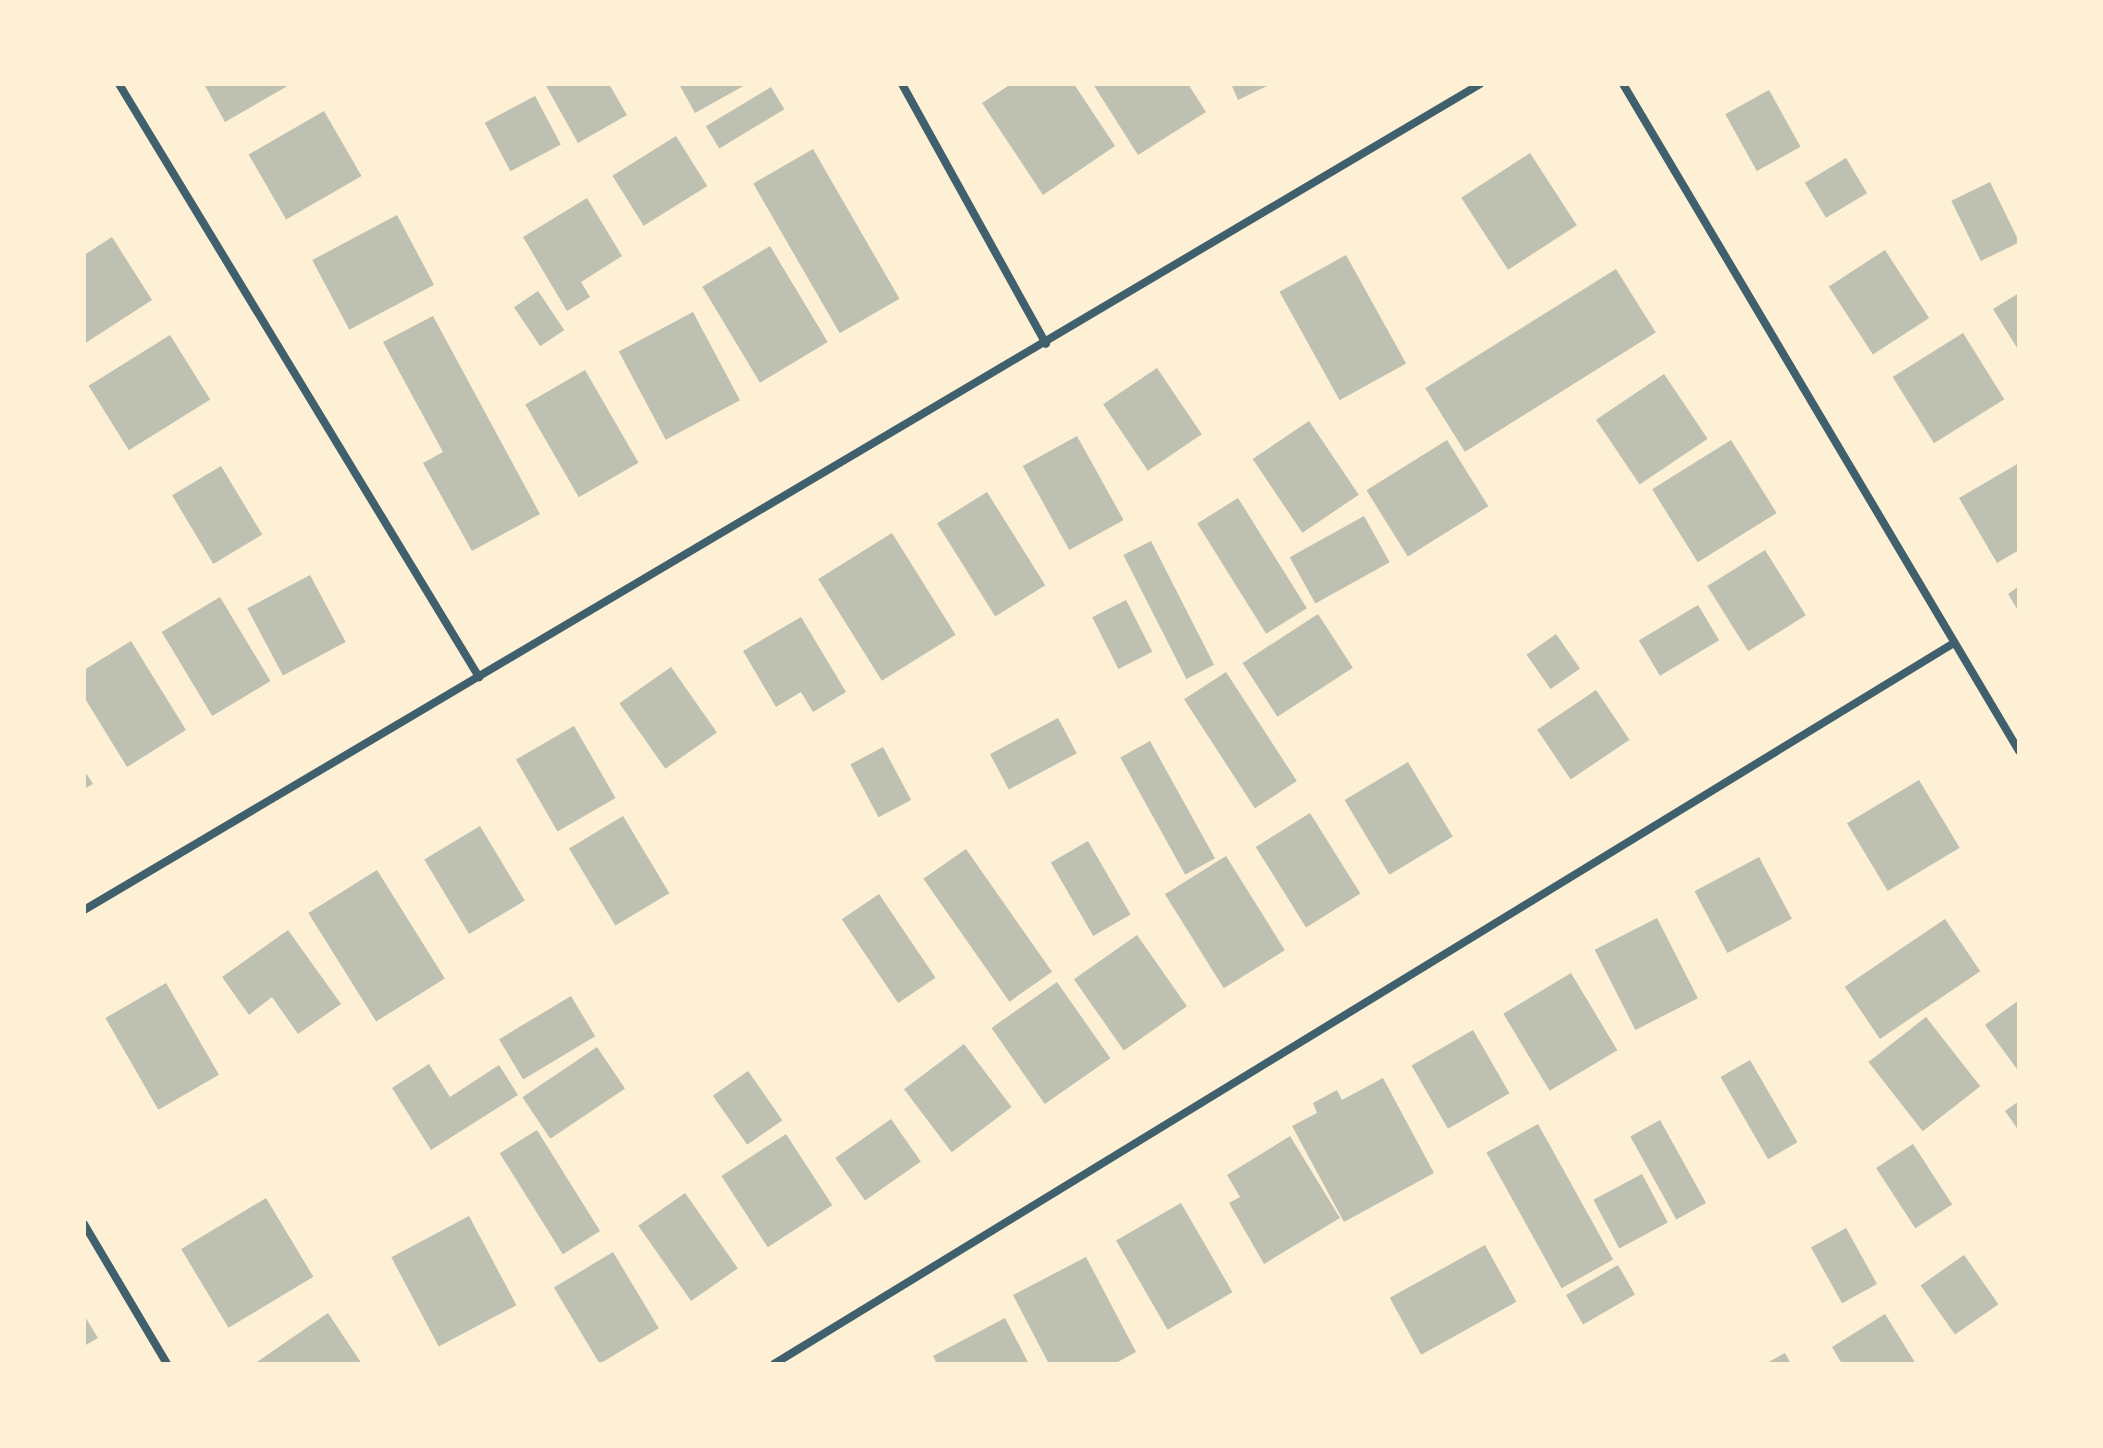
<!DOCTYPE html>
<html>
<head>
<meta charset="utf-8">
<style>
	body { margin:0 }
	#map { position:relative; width:2103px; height:1448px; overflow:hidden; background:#fdf0d5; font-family:Rubik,sans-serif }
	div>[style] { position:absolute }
	.building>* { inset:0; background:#bec0b2; transform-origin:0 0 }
	.minor>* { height:8px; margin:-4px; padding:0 4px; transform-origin:4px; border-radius:4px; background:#3f606c }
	span { translate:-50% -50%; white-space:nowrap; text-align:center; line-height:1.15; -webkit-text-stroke:6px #fdf0d5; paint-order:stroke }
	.frame { position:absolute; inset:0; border:86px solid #fdf0d5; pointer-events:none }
</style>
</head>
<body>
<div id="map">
	<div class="building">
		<div style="clip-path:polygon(204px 84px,291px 84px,225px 122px)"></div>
		<div style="clip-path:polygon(545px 84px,609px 84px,627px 115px,578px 143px)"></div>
		<div style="clip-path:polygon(679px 84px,747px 84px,695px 113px)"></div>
		<div style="clip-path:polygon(1011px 84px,1074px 84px,1115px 146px,1043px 195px,982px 103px)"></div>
		<div style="clip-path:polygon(1093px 84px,1188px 84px,1206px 112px,1138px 155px)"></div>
		<div style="clip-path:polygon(1231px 84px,1271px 84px,1238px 100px)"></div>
		<div style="left:771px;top:87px;width:26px;height:76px;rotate:59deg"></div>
		<div style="left:1769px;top:90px;width:65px;height:50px;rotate:61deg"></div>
		<div style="left:535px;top:96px;width:55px;height:57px;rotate:62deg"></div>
		<div style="left:324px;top:111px;width:75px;height:87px;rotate:60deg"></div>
		<div style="left:676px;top:136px;width:59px;height:75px;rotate:58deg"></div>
		<div style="left:813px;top:149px;width:173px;height:69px;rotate:60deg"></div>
		<div style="left:1530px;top:153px;width:86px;height:82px;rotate:57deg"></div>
		<div style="left:1846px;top:158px;width:41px;height:48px;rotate:59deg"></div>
		<div style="left:1990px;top:182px;width:67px;height:43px;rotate:64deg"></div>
		<div style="clip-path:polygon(587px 198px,622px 256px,581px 282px,590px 297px,567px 311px,523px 237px)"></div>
		<div style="left:397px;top:215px;width:79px;height:96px;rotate:62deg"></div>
		<div style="clip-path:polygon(112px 237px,152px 300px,84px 344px,84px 255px)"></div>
		<div style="left:770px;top:246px;width:112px;height:79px;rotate:59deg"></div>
		<div style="left:1885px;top:250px;width:81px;height:67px;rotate:57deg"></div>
		<div style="left:1346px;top:255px;width:124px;height:76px;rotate:61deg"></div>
		<div style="left:1616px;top:269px;width:75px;height:225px;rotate:58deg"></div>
		<div style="left:538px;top:291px;width:47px;height:29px;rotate:56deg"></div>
		<div style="clip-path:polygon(2019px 293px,2019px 351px,1993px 309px)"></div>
		<div style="left:693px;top:312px;width:100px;height:84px;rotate:62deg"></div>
		<div style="clip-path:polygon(433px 316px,540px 514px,472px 551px,423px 463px,443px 452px,383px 342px)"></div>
		<div style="left:1963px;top:333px;width:78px;height:83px;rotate:58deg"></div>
		<div style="left:170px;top:335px;width:76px;height:96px;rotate:58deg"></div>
		<div style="left:1157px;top:368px;width:80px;height:65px;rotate:56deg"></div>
		<div style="left:585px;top:370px;width:107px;height:69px;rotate:60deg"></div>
		<div style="left:1664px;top:374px;width:78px;height:82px;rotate:56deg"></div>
		<div style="left:1309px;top:421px;width:89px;height:68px;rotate:56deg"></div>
		<div style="left:1077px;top:436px;width:96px;height:62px;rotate:61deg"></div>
		<div style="left:1447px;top:440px;width:78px;height:95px;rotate:58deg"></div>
		<div style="left:1731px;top:440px;width:86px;height:93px;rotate:58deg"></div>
		<div style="clip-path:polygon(2019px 463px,2019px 550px,1997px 563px,1959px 498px)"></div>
		<div style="left:221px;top:466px;width:80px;height:57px;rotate:59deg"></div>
		<div style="left:987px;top:492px;width:110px;height:59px;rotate:58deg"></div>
		<div style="left:1238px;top:498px;width:130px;height:48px;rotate:58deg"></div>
		<div style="left:1364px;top:516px;width:53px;height:85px;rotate:61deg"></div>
		<div style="left:892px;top:533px;width:120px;height:87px;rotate:58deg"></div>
		<div style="left:1151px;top:541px;width:139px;height:31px;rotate:63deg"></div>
		<div style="left:1765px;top:550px;width:77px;height:68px;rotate:58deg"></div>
		<div style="left:310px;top:575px;width:76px;height:71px;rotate:62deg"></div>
		<div style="clip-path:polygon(2019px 586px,2019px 612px,2008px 594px)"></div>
		<div style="left:220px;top:597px;width:98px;height:68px;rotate:59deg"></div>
		<div style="left:1126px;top:600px;width:58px;height:38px;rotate:63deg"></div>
		<div style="left:1698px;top:605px;width:41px;height:69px;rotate:59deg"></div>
		<div style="left:1318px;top:614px;width:64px;height:90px;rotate:57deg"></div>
		<div style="clip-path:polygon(801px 617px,846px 692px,813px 712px,801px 692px,776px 707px,743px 651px)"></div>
		<div style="left:1556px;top:634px;width:42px;height:36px;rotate:55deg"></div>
		<div style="clip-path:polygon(131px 641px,186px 730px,127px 767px,84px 697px,84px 670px)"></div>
		<div style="left:671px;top:667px;width:80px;height:63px;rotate:55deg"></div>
		<div style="left:1226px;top:672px;width:130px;height:50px;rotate:57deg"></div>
		<div style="left:1596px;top:690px;width:60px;height:71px;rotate:56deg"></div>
		<div style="left:1058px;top:718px;width:40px;height:77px;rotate:62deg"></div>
		<div style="left:574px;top:726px;width:83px;height:67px;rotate:60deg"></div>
		<div style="left:1150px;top:741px;width:134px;height:34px;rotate:61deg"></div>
		<div style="left:883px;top:747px;width:60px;height:37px;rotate:62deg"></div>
		<div style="left:1408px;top:762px;width:87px;height:74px;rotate:59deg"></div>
		<div style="clip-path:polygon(84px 770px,93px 784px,84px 789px)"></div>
		<div style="left:1919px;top:780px;width:79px;height:84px;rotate:59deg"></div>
		<div style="left:1310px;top:813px;width:95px;height:64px;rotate:58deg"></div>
		<div style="left:623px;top:816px;width:90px;height:63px;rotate:59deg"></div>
		<div style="left:480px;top:826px;width:87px;height:65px;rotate:59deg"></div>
		<div style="left:1088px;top:841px;width:85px;height:43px;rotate:60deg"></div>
		<div style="left:966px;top:849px;width:150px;height:52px;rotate:55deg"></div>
		<div style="left:1226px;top:856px;width:111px;height:72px;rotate:58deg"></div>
		<div style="left:1759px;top:857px;width:70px;height:73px;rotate:62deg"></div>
		<div style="left:377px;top:870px;width:128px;height:81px;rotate:58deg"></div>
		<div style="left:879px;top:894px;width:101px;height:45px;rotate:56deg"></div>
		<div style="left:1657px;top:918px;width:90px;height:70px;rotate:63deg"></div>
		<div style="left:1945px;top:919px;width:63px;height:121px;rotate:56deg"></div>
		<div style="clip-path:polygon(288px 930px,341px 1004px,298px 1034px,272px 997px,249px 1015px,222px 977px)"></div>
		<div style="left:1137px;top:935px;width:87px;height:77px;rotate:55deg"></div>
		<div style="left:1571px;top:973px;width:90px;height:79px;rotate:59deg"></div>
		<div style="left:1057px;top:982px;width:93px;height:80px;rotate:55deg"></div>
		<div style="left:166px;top:983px;width:106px;height:70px;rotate:60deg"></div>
		<div style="left:571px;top:996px;width:47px;height:84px;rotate:59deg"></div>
		<div style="clip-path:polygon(2019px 1000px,2019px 1072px,1985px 1025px)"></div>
		<div style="left:1926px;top:1017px;width:88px;height:73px;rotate:52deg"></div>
		<div style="left:1473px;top:1030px;width:73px;height:71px;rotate:60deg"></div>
		<div style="left:964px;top:1044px;width:79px;height:75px;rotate:53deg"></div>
		<div style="left:597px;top:1047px;width:50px;height:90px;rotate:56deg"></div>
		<div style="left:1750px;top:1060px;width:95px;height:34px;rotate:60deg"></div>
		<div style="clip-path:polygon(429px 1064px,450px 1097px,499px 1065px,518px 1095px,431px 1150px,392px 1088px)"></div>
		<div style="left:748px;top:1071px;width:60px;height:43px;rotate:55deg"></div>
		<div style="clip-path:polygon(1383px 1078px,1434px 1173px,1344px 1222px,1292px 1126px,1317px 1113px,1313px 1103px,1337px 1090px,1342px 1100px)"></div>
		<div style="clip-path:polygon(2019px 1101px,2019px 1131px,2005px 1111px)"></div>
		<div style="left:891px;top:1119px;width:52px;height:68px;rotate:55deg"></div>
		<div style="left:1660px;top:1120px;width:95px;height:34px;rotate:61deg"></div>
		<div style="left:1538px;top:1124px;width:155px;height:59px;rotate:61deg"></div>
		<div style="left:537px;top:1130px;width:119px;height:44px;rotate:58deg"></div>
		<div style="left:786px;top:1134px;width:85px;height:77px;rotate:57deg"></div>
		<div style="clip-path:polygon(1290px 1136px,1340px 1218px,1264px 1264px,1229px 1203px,1240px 1197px,1227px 1175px)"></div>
		<div style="left:1913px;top:1144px;width:72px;height:44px;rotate:57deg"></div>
		<div style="left:1642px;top:1174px;width:55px;height:55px;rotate:62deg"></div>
		<div style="left:685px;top:1193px;width:92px;height:57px;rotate:55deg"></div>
		<div style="left:266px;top:1198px;width:92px;height:99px;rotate:59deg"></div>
		<div style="left:1181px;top:1203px;width:103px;height:75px;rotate:60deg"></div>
		<div style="left:469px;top:1216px;width:101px;height:88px;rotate:62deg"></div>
		<div style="left:1846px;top:1228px;width:64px;height:40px;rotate:61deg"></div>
		<div style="left:1485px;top:1245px;width:65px;height:109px;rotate:61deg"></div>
		<div style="left:613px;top:1252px;width:89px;height:69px;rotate:59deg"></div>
		<div style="left:1964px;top:1255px;width:60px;height:53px;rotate:55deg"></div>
		<div style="clip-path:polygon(1086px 1257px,1136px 1352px,1114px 1364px,1049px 1364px,1013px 1295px)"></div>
		<div style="left:1618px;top:1265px;width:34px;height:60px;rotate:60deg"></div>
		<div style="clip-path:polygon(328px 1313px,362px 1364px,254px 1364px)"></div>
		<div style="clip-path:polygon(1885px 1314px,1916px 1364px,1842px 1364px,1832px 1347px)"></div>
		<div style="clip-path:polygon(84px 1315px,98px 1338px,84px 1346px)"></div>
		<div style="clip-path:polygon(1005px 1318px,1029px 1364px,937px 1364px,933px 1356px)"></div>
		<div style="clip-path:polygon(1785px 1353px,1791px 1364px,1765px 1364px)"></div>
	</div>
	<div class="minor">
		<div style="left:119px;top:84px;width:694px;rotate:58.74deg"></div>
		<div style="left:902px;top:84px;width:297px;rotate:61deg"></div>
		<div style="left:1623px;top:84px;width:776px;rotate:59.3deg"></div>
		<div style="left:84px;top:910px;width:1622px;rotate:-30.61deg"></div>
		<div style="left:84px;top:1224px;width:163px;rotate:59.3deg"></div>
		<div style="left:774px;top:1364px;width:1383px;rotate:-31.43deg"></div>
	</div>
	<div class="frame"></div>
</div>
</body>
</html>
